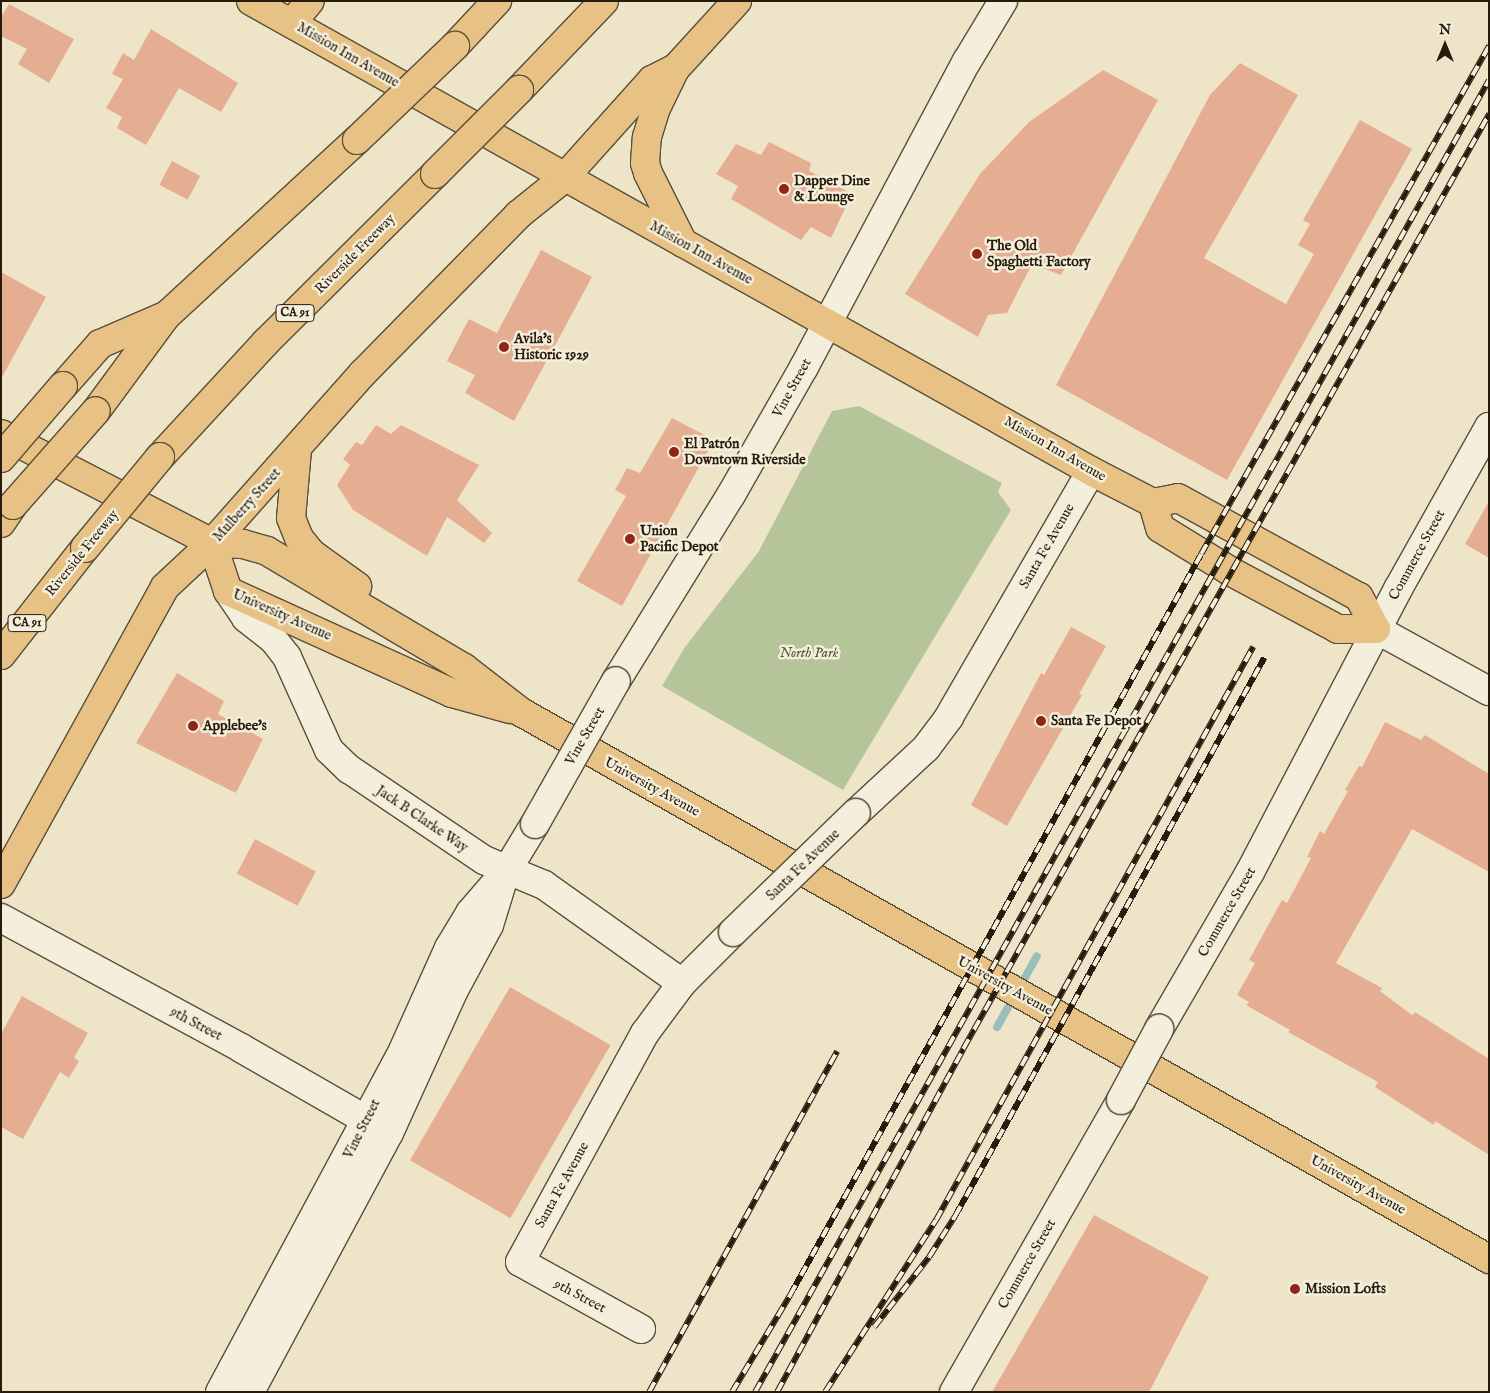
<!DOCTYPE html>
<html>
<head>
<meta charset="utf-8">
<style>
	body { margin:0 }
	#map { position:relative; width:1490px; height:1393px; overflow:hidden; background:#eee5c9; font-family:"IM FELL English",serif }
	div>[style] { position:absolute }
	.green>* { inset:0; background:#b6c599 }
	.stream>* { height:8px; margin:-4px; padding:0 4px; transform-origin:4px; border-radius:4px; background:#9abeba }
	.building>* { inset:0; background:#e5ae92; transform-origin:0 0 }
	.roads { filter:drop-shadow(1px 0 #594e3a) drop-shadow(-1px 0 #594e3a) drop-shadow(0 1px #594e3a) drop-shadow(0 -1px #594e3a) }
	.street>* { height:28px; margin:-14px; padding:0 14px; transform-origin:14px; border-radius:14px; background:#f4eedc }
	.secondary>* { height:28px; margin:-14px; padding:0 14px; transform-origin:14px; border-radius:14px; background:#f4eedc }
	.primary>* { height:28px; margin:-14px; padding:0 14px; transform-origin:14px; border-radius:14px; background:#e7c284 }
	.highway>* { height:28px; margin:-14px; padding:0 14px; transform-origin:14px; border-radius:14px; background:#e7c284 }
	.rail>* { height:5.5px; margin-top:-2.75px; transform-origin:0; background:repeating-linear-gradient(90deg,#f4eedc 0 11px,#271b0b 0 22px); box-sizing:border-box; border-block:1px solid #271b0b }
	.bridges { filter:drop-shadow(1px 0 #594e3a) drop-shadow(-1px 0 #594e3a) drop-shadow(0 1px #594e3a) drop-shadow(0 -1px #594e3a) }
	.street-bridge>* { height:28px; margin:-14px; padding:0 14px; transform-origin:14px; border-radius:14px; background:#f4eedc }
	.highway-bridge>* { height:28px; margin:-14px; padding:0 14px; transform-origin:14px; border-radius:14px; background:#e7c284 }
	.dots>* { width:14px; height:14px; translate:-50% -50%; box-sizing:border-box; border:2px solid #f4eedc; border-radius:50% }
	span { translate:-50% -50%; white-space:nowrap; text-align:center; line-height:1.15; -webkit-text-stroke:5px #f4eedc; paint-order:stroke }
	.shield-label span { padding:1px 4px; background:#f4eedc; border:1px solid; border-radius:4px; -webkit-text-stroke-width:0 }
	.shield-label { font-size:12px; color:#271b0b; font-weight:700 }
	.street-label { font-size:14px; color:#271b0b }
	.poi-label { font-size:14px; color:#271b0b; font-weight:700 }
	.left { translate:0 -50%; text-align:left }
	.park-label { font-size:14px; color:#524e36; font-style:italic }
	.frame { position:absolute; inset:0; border:2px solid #271b0b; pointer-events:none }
	.north { position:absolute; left:1420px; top:20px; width:50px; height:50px; -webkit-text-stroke:4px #f4eedc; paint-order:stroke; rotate:0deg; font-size:14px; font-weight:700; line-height:20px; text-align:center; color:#271b0b }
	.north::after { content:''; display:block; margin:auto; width:18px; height:22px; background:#271b0b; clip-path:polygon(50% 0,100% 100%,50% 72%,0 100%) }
</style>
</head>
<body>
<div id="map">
	<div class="green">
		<div style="clip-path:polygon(859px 406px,1002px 483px,998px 492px,1011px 510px,843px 790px,662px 686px,685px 647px,759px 551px,832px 411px)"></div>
	</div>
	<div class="stream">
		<div style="left:997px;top:1027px;width:81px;rotate:-60.6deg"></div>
	</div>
	<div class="building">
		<div style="clip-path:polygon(9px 4px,74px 39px,49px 83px,18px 64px,27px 49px,1px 36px,1px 17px)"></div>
		<div style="clip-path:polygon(151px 29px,238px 83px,221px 112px,179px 88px,146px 145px,117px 128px,122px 117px,106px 108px,123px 79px,112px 74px,123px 53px,134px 60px)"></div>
		<div style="clip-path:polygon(1240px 63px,1298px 95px,1204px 258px,1286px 304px,1314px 254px,1298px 245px,1310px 224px,1303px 220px,1360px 120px,1412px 149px,1227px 480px,1056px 385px,1210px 95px)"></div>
		<div style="clip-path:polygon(1103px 70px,1158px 100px,1061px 275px,1032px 264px,1007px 313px,988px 315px,978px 337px,905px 294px,980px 174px,1029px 122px)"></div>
		<div style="clip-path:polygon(769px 142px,811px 163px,809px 171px,852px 194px,831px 238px,811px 227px,801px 240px,731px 199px,738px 186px,716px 174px,736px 144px,761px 155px)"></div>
		<div style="left:172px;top:161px;width:32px;height:27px;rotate:28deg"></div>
		<div style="clip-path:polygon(541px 250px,592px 277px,514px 421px,465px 393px,475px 375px,447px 361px,469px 319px,497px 333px)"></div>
		<div style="clip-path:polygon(1px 272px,46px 297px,1px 379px)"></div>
		<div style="clip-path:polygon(672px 418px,714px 440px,622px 606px,577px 581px,626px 496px,615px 490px,627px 468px,640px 473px)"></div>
		<div style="clip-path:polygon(376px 425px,391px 434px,401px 425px,479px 465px,457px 500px,492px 533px,484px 543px,447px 517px,427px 556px,353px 510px,337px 485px,350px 465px,343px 459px,356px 442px,362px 445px)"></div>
		<div style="clip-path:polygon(1489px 501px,1489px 558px,1465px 544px)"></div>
		<div style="clip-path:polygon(1071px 627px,1106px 646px,1079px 694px,1082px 695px,1007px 826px,971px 805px,1041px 673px,1044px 675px)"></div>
		<div style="clip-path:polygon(177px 673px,224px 701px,218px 714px,263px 739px,236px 793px,136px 743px)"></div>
		<div style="clip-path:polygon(1385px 722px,1421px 740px,1425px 735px,1489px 774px,1489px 872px,1412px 829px,1336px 963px,1382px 988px,1380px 991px,1412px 1015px,1415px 1012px,1489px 1059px,1489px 1155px,1435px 1121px,1434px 1125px,1375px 1087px,1378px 1082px,1288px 1032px,1290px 1030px,1246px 1005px,1249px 1002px,1237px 995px,1255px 963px,1249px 960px,1282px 900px,1287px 903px,1311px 858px,1307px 857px,1320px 831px,1324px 834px,1348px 791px,1345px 790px,1359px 766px,1362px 767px)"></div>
		<div style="left:255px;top:839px;width:69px;height:39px;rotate:28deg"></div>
		<div style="left:510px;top:987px;width:116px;height:200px;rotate:30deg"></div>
		<div style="clip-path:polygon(22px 996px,88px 1033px,74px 1058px,79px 1061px,69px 1078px,60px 1072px,23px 1139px,1px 1127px,1px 1034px)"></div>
		<div style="clip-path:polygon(1094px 1215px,1209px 1277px,1149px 1392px,992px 1392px)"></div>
	</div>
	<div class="roads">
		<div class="street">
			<div style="left:228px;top:591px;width:32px;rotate:56deg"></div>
			<div style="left:246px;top:618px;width:34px;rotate:38deg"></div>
			<div style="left:273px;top:639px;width:23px;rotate:52deg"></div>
			<div style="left:287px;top:657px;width:102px;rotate:65.7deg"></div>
			<div style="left:329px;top:750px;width:28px;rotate:44deg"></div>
			<div style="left:349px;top:769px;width:163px;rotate:34deg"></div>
			<div style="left:484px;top:860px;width:65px;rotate:22.6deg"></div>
			<div style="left:544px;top:885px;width:169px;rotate:35.4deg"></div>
			<div style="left:616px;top:681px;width:219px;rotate:-58.3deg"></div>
			<div style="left:731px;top:495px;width:147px;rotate:-60.3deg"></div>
			<div style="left:804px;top:367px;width:347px;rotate:-62deg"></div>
			<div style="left:967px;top:61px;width:70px;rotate:-59deg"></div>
			<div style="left:856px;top:813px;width:96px;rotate:-42.9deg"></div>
			<div style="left:926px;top:748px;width:39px;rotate:-53deg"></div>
			<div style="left:949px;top:717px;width:284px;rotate:-60deg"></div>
			<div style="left:1px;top:918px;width:273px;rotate:28.4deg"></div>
			<div style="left:241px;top:1048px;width:160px;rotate:29.9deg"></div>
			<div style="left:1159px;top:1029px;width:181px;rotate:-59.9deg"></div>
			<div style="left:1250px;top:872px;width:319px;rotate:-62.4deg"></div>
			<div style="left:1398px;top:589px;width:186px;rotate:-60.7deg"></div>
			<div style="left:641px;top:1329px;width:138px;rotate:-151deg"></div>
			<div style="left:520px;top:1262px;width:261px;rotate:-61.4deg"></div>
			<div style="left:645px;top:1033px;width:62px;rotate:-53.5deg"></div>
			<div style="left:682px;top:983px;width:72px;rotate:-45deg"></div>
			<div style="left:220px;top:1392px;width:380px;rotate:-61.8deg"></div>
			<div style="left:400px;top:1057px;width:120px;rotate:-65.8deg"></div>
			<div style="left:449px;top:948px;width:41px;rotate:-59deg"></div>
			<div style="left:470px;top:913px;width:57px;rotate:-49.3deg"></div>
			<div style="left:507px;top:870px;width:54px;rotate:-58.7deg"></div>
			<div style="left:250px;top:1392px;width:294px;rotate:-61.8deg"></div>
			<div style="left:389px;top:1133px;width:155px;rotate:-65.6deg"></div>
			<div style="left:453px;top:992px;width:76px;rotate:-61.8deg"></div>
			<div style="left:489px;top:925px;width:44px;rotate:-72.8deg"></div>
			<div style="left:954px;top:1392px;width:336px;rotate:-60.2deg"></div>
		</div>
		<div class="secondary">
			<div style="left:1376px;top:629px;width:129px;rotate:28.8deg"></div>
		</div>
		<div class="primary">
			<div style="left:251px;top:1px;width:963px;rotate:29.23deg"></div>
			<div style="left:1091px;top:471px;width:70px;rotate:27.3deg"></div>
			<div style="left:1153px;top:503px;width:25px;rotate:-11deg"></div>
			<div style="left:1178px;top:498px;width:206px;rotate:28.7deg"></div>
			<div style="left:1359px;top:597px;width:36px;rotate:62deg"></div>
			<div style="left:1376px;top:629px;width:38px;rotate:180deg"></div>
			<div style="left:1338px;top:629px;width:123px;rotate:-151.8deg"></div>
			<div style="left:1230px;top:571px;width:82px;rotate:-148.4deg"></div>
			<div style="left:1160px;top:528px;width:26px;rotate:-106deg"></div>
			<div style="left:1px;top:434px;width:237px;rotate:27.3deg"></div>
			<div style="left:212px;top:543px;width:31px;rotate:2deg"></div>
			<div style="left:243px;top:544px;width:25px;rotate:16deg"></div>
			<div style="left:267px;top:551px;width:229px;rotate:30.7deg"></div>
			<div style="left:464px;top:668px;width:72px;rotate:37.7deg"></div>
			<div style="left:521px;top:712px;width:1112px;rotate:29.47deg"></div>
			<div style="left:297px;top:450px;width:68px;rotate:95deg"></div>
			<div style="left:291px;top:518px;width:22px;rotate:68deg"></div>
			<div style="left:299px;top:538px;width:19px;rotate:51deg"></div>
			<div style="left:311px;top:553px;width:57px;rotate:35.7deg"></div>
			<div style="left:212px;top:543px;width:51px;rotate:71.6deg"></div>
			<div style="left:228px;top:591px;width:246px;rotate:24.5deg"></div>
			<div style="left:452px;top:693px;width:60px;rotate:15.4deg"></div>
			<div style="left:1px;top:884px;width:339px;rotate:-61.1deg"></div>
			<div style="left:165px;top:587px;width:64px;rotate:-43.1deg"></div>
			<div style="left:212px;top:543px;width:227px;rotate:-48.4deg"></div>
			<div style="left:363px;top:373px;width:221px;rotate:-45.5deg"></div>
			<div style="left:518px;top:215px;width:59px;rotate:-38.8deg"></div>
		</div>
		<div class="highway">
			<div style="left:292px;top:23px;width:28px;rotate:-51deg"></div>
			<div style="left:455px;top:46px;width:62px;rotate:-47deg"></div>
			<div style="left:519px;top:90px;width:123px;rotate:-46.3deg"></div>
			<div style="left:564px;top:178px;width:132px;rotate:-48.1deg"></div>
			<div style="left:652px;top:80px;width:25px;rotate:-27deg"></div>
			<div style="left:683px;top:243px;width:78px;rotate:-116.6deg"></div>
			<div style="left:648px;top:173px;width:10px;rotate:-107deg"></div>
			<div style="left:645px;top:163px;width:26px;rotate:-86deg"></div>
			<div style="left:647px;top:137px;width:30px;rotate:-73deg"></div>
			<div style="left:656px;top:108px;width:43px;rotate:-64deg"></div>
			<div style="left:675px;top:69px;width:92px;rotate:-47.6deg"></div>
			<div style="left:63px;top:386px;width:56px;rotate:-48.6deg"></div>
			<div style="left:100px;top:344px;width:71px;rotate:-23.3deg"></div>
			<div style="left:96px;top:411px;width:118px;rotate:-53.6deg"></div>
			<div style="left:166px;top:316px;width:260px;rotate:-42.7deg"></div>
			<div style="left:160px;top:457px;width:156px;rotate:-47.3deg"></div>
			<div style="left:266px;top:342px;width:238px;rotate:-44.8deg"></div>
			<div style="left:1px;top:523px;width:22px;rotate:-56deg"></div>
			<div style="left:1px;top:655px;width:136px;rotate:-51.9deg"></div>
		</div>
	</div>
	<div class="rail">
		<div style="left:874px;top:1327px;width:89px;rotate:-51.8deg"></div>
		<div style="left:929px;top:1257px;width:49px;rotate:-57.6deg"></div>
		<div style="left:955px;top:1216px;width:638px;rotate:-61.02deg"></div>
		<div style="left:649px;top:1392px;width:389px;rotate:-61.1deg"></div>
		<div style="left:732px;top:1392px;width:113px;rotate:-59.1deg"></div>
		<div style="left:790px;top:1295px;width:847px;rotate:-60.98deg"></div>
		<div style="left:1201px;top:554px;width:584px;rotate:-60.45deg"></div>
		<div style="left:755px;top:1392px;width:1503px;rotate:-60.78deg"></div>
		<div style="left:777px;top:1392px;width:390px;rotate:-61.5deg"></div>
		<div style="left:963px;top:1049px;width:1073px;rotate:-60.64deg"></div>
		<div style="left:825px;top:1392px;width:205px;rotate:-57.2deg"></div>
		<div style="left:936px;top:1220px;width:655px;rotate:-61.05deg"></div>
	</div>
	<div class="bridges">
		<div class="street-bridge">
			<div style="left:535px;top:824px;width:164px;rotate:-60.5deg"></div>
			<div style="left:733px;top:932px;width:171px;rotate:-44.1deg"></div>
			<div style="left:1121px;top:1100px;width:81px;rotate:-61.8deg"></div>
		</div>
		<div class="highway-bridge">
			<div style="left:357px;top:140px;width:136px;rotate:-43.8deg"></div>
			<div style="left:435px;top:174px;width:119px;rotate:-45deg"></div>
			<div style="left:1px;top:458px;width:95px;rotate:-49.3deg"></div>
			<div style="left:13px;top:505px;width:125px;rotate:-48.6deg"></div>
			<div style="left:85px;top:548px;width:118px;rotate:-50.5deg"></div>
		</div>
	</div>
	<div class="dots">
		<div style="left:784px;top:189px;background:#8f2418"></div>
		<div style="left:977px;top:254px;background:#8f2418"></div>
		<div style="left:504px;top:347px;background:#8f2418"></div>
		<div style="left:674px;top:452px;background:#8f2418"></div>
		<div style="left:630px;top:539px;background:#8f2418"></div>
		<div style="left:1041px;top:721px;background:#8f2418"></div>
		<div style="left:193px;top:726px;background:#8f2418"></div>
		<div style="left:1295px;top:1289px;background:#8f2418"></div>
	</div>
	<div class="shield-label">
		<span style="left:295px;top:313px">CA 91</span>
		<span style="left:27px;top:623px">CA 91</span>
	</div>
	<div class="street-label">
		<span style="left:348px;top:55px;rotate:30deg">Mission Inn Avenue</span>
		<span style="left:701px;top:253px;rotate:29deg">Mission Inn Avenue</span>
		<span style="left:355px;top:254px;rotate:-45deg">Riverside Freeway</span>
		<span style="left:792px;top:388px;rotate:-61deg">Vine Street</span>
		<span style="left:1055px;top:449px;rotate:30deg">Mission Inn Avenue</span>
		<span style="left:247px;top:505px;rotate:-48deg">Mulberry Street</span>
		<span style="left:1047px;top:546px;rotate:-60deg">Santa Fe Avenue</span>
		<span style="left:82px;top:553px;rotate:-51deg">Riverside Freeway</span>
		<span style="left:1417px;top:555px;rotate:-61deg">Commerce Street</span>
		<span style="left:282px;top:615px;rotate:24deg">University Avenue</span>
		<span style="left:585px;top:736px;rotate:-60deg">Vine Street</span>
		<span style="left:652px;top:787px;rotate:29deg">University Avenue</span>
		<span style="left:422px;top:819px;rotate:34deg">Jack B Clarke Way</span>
		<span style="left:803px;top:865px;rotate:-44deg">Santa Fe Avenue</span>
		<span style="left:1227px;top:912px;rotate:-60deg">Commerce Street</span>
		<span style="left:1005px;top:986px;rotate:29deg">University Avenue</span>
		<span style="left:196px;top:1024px;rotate:28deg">9th Street</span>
		<span style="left:362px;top:1129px;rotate:-63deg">Vine Street</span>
		<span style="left:562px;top:1185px;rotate:-61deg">Santa Fe Avenue</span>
		<span style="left:1358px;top:1185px;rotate:29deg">University Avenue</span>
		<span style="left:1027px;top:1264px;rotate:-60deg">Commerce Street</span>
		<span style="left:580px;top:1296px;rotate:28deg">9th Street</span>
	</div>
	<div class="poi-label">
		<span class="left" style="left:794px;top:189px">Dapper Dine<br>&amp; Lounge</span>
		<span class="left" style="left:987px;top:254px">The Old<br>Spaghetti Factory</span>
		<span class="left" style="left:514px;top:347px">Avila's<br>Historic 1929</span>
		<span class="left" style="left:684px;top:452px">El Patrón<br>Downtown Riverside</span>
		<span class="left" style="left:640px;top:539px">Union<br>Pacific Depot</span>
		<span class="left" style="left:1051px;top:721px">Santa Fe Depot</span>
		<span class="left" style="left:203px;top:726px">Applebee's</span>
		<span class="left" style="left:1305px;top:1289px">Mission Lofts</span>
	</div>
	<div class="park-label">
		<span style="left:809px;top:653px">North Park</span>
	</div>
	<div class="frame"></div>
	<div class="north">N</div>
</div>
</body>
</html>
